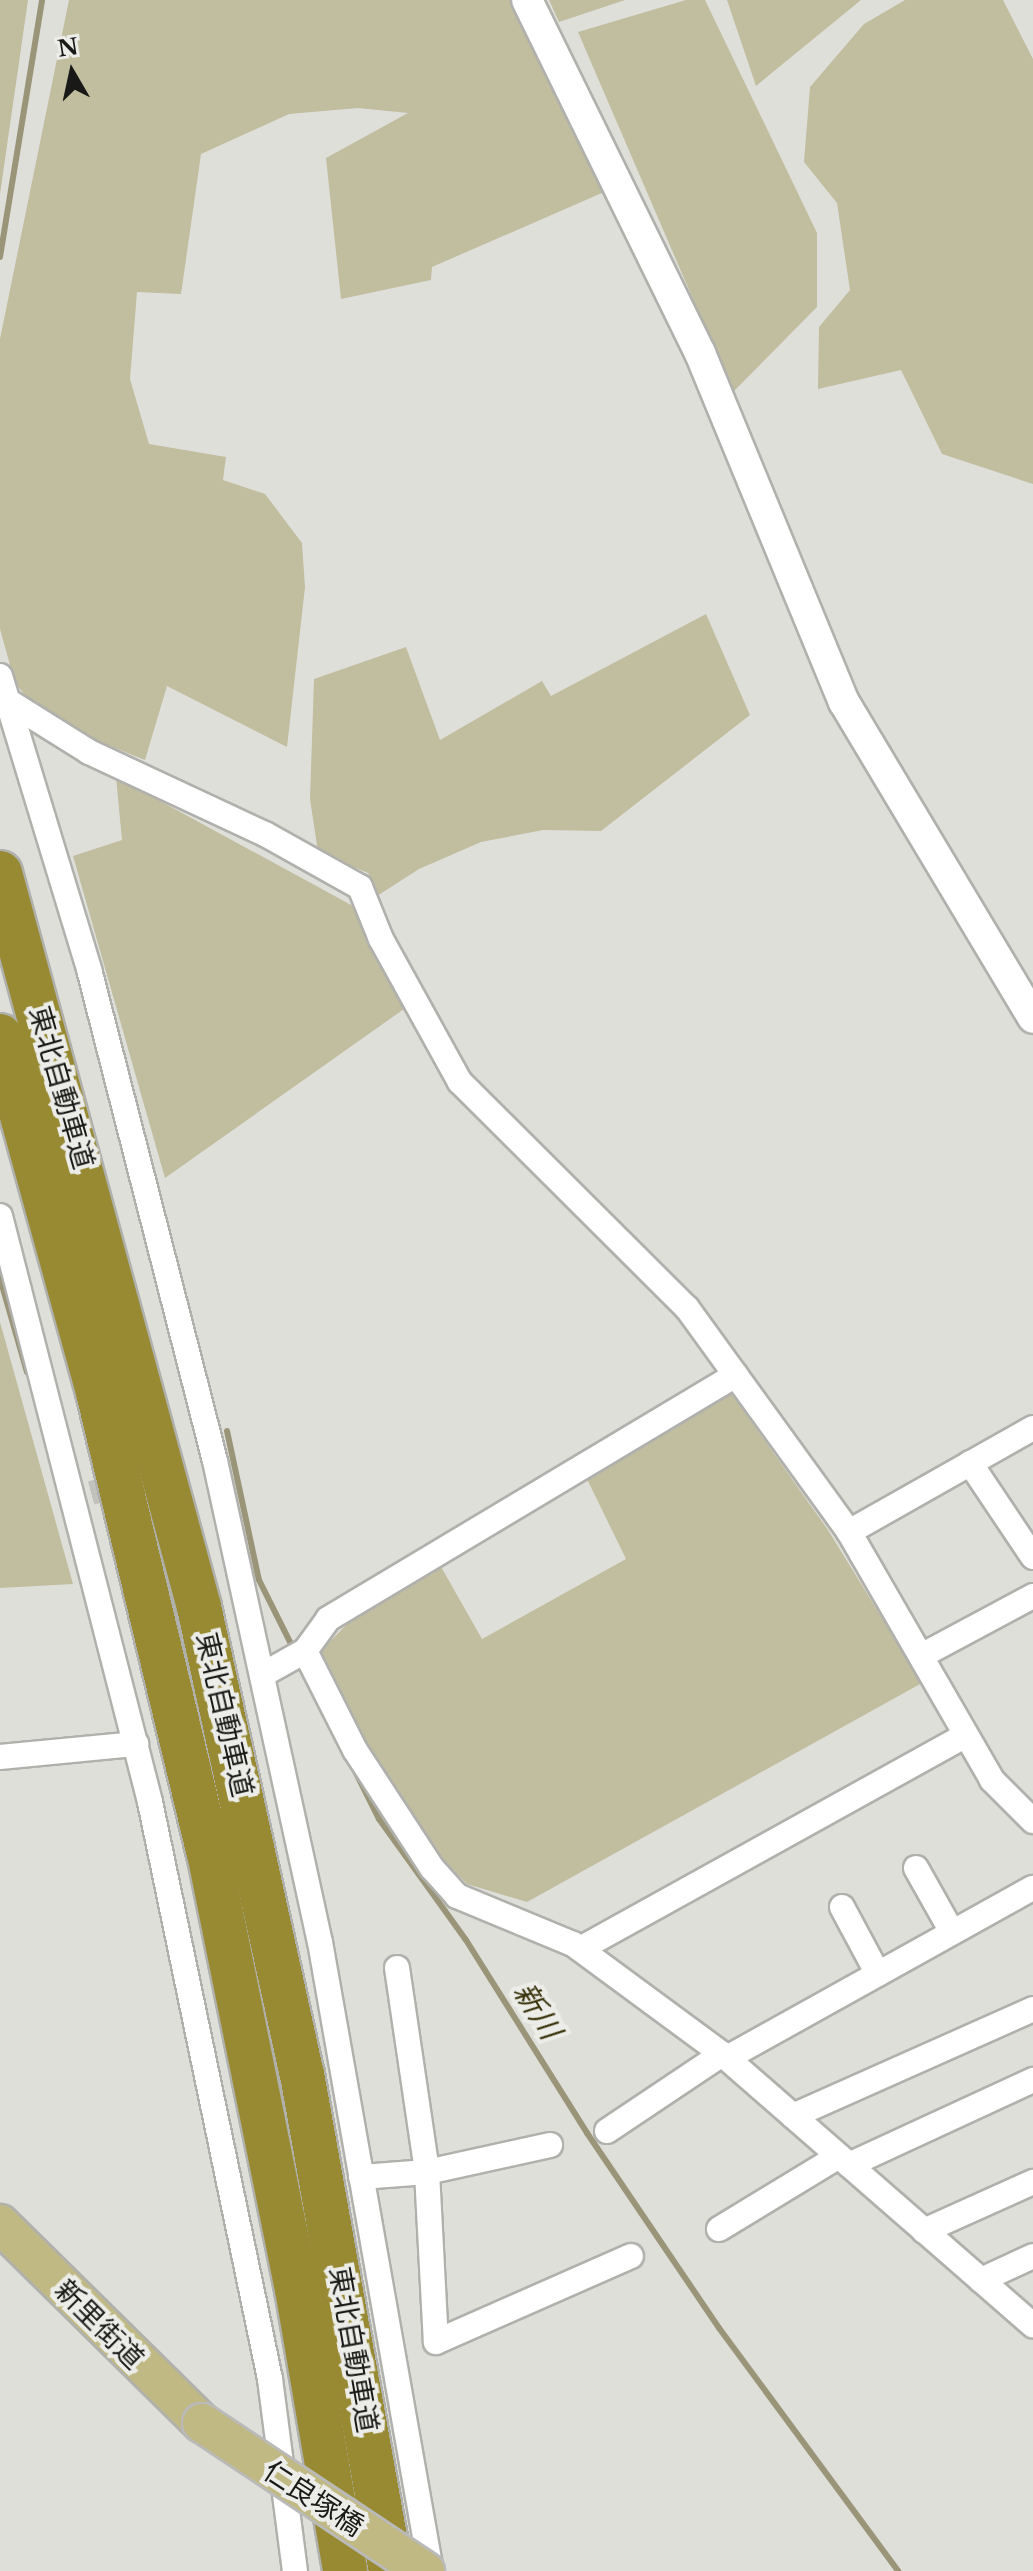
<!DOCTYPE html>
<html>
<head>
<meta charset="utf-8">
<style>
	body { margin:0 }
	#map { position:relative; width:1033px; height:2571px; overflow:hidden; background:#dfdfda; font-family:"Libre Baskerville","Noto Sans JP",serif }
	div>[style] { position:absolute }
	.green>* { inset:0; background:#c1bd9f }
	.stream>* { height:6px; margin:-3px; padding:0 3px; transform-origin:3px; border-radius:3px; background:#9a9578 }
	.minor-tunnel>* { height:24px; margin-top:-12px; transform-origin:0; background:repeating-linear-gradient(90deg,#c1c1bd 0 24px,transparent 0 36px) }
	.roads { filter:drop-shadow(2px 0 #b0b0ac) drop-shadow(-2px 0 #b0b0ac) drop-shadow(0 2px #b0b0ac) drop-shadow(0 -2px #b0b0ac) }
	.minor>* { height:24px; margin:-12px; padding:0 12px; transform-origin:12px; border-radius:12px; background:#fff }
	.tertiary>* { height:30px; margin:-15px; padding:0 15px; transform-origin:15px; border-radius:15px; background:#fff }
	.primary>* { height:38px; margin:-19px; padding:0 19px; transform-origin:19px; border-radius:19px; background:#c1b984 }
	.motorway>* { height:44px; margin:-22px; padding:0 22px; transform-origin:22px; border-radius:22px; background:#988a32 }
	.bridges { filter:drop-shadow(2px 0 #bababa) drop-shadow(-2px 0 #bababa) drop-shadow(0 2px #bababa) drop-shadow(0 -2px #bababa) }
	.primary-bridge>* { height:38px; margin:-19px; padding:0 19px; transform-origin:19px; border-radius:19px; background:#c1b984 }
	span { translate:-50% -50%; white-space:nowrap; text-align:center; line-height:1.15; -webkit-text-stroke:8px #ecece8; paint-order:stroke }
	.street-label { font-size:28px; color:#191918 }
	.water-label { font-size:30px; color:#373108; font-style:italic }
	.north { position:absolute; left:32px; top:32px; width:80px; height:80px; -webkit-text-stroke:6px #ecece8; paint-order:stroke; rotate:351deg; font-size:22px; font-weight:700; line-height:32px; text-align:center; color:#191918 }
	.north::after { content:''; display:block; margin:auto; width:28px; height:36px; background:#191918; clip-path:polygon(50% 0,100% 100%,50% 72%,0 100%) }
</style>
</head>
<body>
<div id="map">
	<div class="green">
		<div style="clip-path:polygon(0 0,28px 0,0 194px)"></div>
		<div style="clip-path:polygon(69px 0,514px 0,611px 189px,432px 267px,431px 280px,341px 299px,326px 158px,408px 113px,358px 108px,289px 114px,201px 154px,181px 294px,137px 292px,130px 379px,149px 444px,226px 457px,223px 480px,265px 494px,302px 543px,305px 587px,287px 747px,167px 686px,145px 760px,65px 728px,39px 712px,15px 683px,0 629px,0 339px)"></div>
		<div style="clip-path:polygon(549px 0,625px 0,559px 22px)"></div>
		<div style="clip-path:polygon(686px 0,705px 0,817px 233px,817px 307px,733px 392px,578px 32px)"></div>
		<div style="clip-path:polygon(727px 0,861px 0,756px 86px)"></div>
		<div style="clip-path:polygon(905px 0,1003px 0,1033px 59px,1033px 484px,942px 454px,901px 370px,818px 389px,819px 327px,850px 290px,837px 203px,804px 162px,810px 87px,864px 24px)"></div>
		<div style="clip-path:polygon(706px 614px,750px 715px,601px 831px,543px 830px,481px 842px,419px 869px,377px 896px,368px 873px,318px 852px,310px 799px,314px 679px,406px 647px,440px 740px,542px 681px,551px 696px)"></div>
		<div style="clip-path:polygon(116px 777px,353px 906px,404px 1009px,165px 1178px,73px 856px,122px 840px)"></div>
		<div style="clip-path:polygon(0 1322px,73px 1584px,0 1588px)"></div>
		<div style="clip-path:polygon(731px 1393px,828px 1530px,922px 1683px,527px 1902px,467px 1884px,422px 1838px,317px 1655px,379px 1591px,440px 1565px,482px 1639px,626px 1559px,587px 1479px)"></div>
	</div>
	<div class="stream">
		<div style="left:0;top:257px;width:260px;rotate:-80.7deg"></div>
		<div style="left:0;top:1278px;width:98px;rotate:74deg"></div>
		<div style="left:227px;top:1431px;width:152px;rotate:77.9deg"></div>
		<div style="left:259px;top:1580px;width:80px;rotate:63.4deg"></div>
		<div style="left:354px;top:1769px;width:56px;rotate:63.4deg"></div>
		<div style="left:379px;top:1819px;width:149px;rotate:54.3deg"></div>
		<div style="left:466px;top:1940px;width:228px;rotate:57.9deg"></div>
		<div style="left:587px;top:2133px;width:235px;rotate:55.9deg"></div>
		<div style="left:719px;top:2328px;width:302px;rotate:53.6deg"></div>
	</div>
	<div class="minor-tunnel">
		<div style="left:91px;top:1493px;width:105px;rotate:-15deg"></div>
	</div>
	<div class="roads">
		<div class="minor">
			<div style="left:0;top:676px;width:310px;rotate:73.1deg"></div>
			<div style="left:90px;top:973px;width:504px;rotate:75.63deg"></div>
			<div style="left:215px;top:1461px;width:492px;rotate:77.7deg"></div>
			<div style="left:320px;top:1942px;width:639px;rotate:79.99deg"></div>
			<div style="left:3px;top:698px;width:102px;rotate:32.1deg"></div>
			<div style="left:89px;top:752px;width:194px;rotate:25deg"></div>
			<div style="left:265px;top:834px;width:109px;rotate:29.2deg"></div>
			<div style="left:360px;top:887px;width:56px;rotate:68deg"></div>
			<div style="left:381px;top:939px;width:163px;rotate:61.1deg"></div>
			<div style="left:460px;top:1082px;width:320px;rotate:44.9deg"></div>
			<div style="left:687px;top:1308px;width:276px;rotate:54.1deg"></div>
			<div style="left:849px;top:1532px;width:286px;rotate:60deg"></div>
			<div style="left:992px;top:1780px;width:58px;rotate:45deg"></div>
			<div style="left:0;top:1216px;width:605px;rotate:75.64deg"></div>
			<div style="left:150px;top:1802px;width:589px;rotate:78.25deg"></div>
			<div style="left:270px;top:2379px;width:194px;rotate:82.6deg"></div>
			<div style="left:970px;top:1463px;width:113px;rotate:56.2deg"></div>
			<div style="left:849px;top:1532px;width:211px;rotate:-29.5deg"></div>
			<div style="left:305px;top:1651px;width:111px;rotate:63.2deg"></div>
			<div style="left:355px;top:1750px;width:141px;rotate:56.9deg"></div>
			<div style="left:432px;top:1868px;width:38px;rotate:48deg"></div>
			<div style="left:457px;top:1896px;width:126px;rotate:22.5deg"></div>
			<div style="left:573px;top:1944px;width:185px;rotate:36.4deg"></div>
			<div style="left:722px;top:2054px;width:413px;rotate:41.1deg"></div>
			<div style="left:921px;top:1656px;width:127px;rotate:-28.2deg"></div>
			<div style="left:262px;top:1675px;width:49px;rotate:-29.2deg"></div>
			<div style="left:305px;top:1651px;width:39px;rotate:-54deg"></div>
			<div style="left:328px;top:1619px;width:475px;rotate:-30.9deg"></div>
			<div style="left:0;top:1757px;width:137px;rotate:-5.5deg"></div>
			<div style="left:916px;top:1868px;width:73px;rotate:60.6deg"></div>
			<div style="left:842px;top:1907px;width:76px;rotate:61.8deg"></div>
			<div style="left:580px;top:1949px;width:441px;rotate:-29deg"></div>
			<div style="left:397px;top:1968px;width:206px;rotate:81.6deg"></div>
			<div style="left:427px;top:2172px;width:126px;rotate:-12.4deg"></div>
			<div style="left:727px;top:2058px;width:350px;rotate:-29.1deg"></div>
			<div style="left:793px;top:2116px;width:263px;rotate:-24deg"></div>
			<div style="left:607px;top:2131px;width:138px;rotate:-33.8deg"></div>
			<div style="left:849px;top:2165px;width:203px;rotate:-24.8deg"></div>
			<div style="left:361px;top:2177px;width:66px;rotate:-4.3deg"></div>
			<div style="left:427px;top:2172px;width:170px;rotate:87deg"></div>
			<div style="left:436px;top:2342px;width:213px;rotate:-23.8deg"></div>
			<div style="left:719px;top:2229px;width:140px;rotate:-31.3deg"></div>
			<div style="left:924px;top:2231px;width:120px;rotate:-24.2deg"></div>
			<div style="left:981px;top:2280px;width:57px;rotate:-24.8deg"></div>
		</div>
		<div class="tertiary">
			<div style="left:527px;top:0;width:393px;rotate:63.9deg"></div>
			<div style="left:700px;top:353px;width:378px;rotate:67.6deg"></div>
			<div style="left:844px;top:702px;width:368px;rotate:59.1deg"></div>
		</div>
		<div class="primary">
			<div style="left:0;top:2224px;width:284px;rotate:44.6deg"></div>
		</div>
		<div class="motorway">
			<div style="left:0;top:873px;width:760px;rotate:74.83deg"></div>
			<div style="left:199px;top:1607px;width:478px;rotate:77.6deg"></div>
			<div style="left:302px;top:2074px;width:505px;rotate:79.85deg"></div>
			<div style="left:0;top:1036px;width:369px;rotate:74.6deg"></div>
			<div style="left:98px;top:1392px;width:474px;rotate:76.5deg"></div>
			<div style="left:209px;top:1853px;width:445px;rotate:78.6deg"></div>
			<div style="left:297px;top:2289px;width:286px;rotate:80.3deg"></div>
		</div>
	</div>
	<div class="bridges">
		<div class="primary-bridge">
			<div style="left:202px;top:2423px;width:268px;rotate:33.6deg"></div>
		</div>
	</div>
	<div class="street-label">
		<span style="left:61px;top:1088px;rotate:74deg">東北自動車道</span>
		<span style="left:224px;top:1715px;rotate:77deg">東北自動車道</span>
		<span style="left:99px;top:2325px;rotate:45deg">新里街道</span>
		<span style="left:353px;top:2350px;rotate:80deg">東北自動車道</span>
		<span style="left:313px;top:2499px;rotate:33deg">仁良塚橋</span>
	</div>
	<div class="water-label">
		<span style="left:537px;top:2011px;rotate:58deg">新川</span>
	</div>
	<div class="north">N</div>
</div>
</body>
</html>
